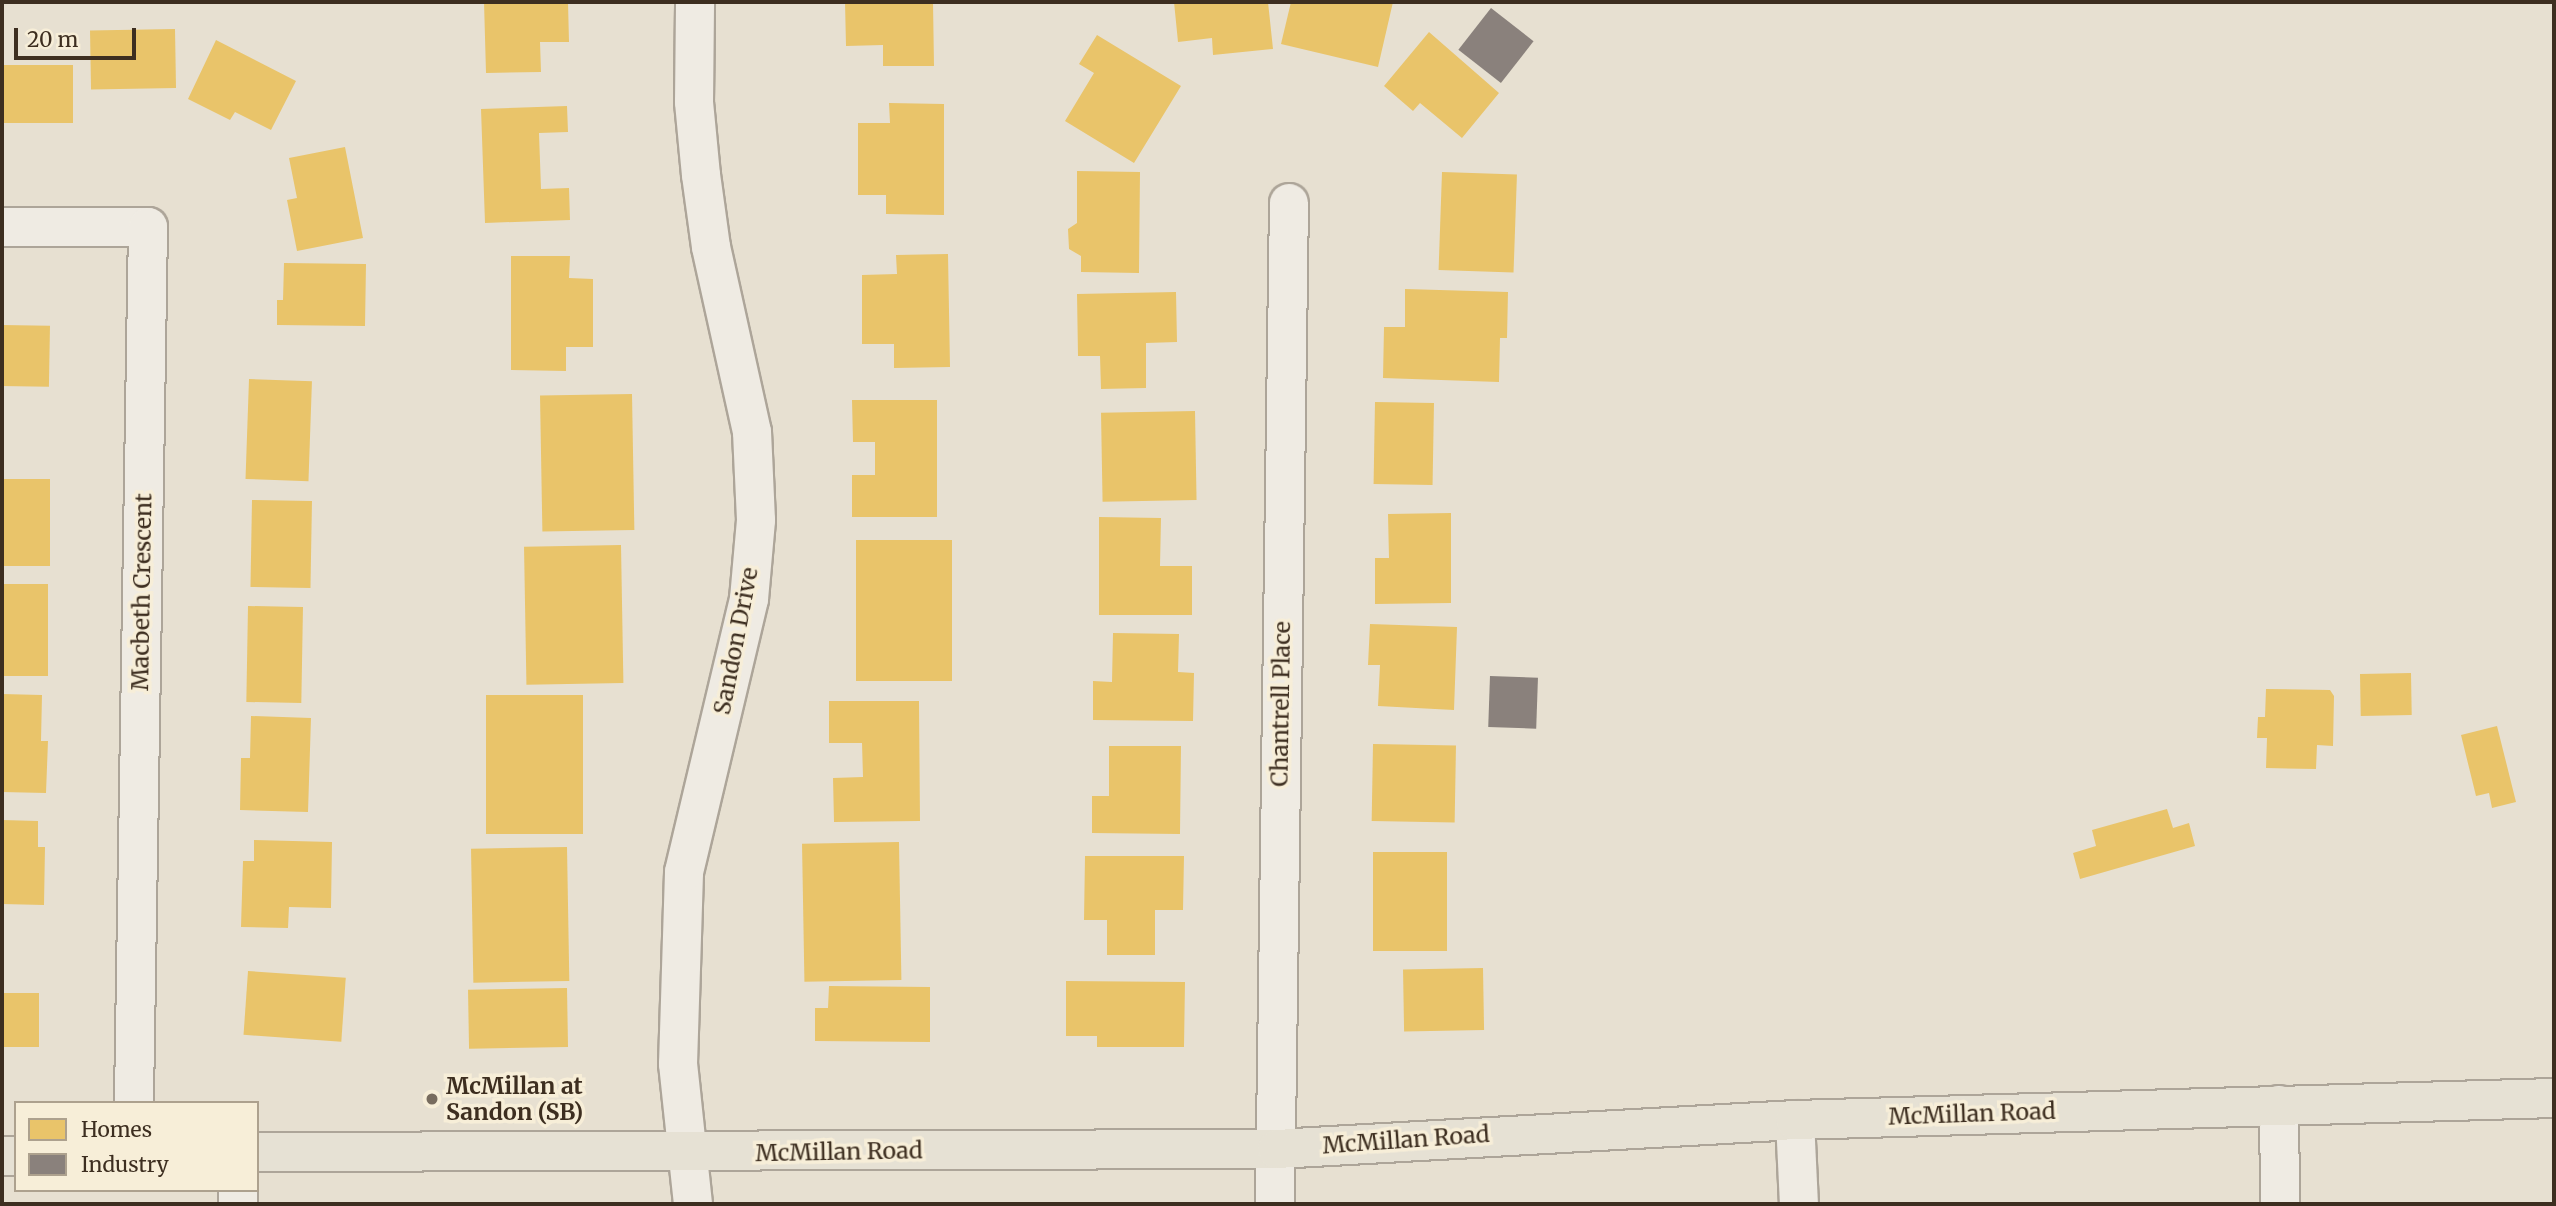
<!DOCTYPE html>
<html>
<head>
<meta charset="utf-8">
<style>
	body { margin:0 }
	#map { position:relative; width:2556px; height:1206px; overflow:hidden; background:#e7e0d1; font-family:Merriweather,serif }
	div>[style] { position:absolute }
	.homes>* { inset:0; background:#e9c46a; transform-origin:0 0 }
	.industry>* { inset:0; background:#8a817c; transform-origin:0 0 }
	.roads { filter:drop-shadow(2px 0 #ada599) drop-shadow(-2px 0 #ada599) drop-shadow(0 2px #ada599) drop-shadow(0 -2px #ada599) }
	.minor>* { height:38px; margin:-19px; padding:0 19px; transform-origin:19px; border-radius:19px; background:#efebe3 }
	.major>* { height:38px; margin:-19px; padding:0 19px; transform-origin:19px; border-radius:19px; background:#e6e1d4 }
	.dots>* { width:19px; height:19px; translate:-50% -50%; box-sizing:border-box; border:4px solid #f7eed8; border-radius:50% }
	span { translate:-50% -50%; white-space:nowrap; text-align:center; line-height:1.15; -webkit-text-stroke:7px #f7eed8; paint-order:stroke }
	.street-label { font-size:23px; color:#3d2e20 }
	.poi-label { font-size:23px; color:#3d2e20; font-weight:700 }
	.left { translate:0 -50%; text-align:left }
	.frame { position:absolute; inset:0; border:4px solid #3d2e20; pointer-events:none }
	.legend { position:absolute; left:14px; top:1101px; width:245px; height:91px; box-sizing:border-box; background:#f7eed8; border:2px solid #ada18e; margin:0; padding:9px 12px; list-style:none; font-size:21px; color:#3d2e20 }
	.legend li { display:flex; align-items:center; gap:14px; height:35px }
	.legend b { width:35px; border:2px solid #ada18e }
	.scale { position:absolute; left:14px; top:28px; width:122px; height:32px; box-sizing:border-box; border:4px solid #3d2e20; border-top:0; padding-left:9px; font-size:21px; line-height:24px; white-space:nowrap; color:#3d2e20; -webkit-text-stroke:5px #f7eed8; paint-order:stroke }
</style>
</head>
<body>
<div id="map">
	<div class="homes">
		<div style="clip-path:polygon(484px 2px,568px 2px,569px 42px,540px 42px,541px 72px,486px 73px)"></div>
		<div style="clip-path:polygon(845px 2px,933px 2px,934px 66px,883px 66px,883px 45px,846px 46px)"></div>
		<div style="clip-path:polygon(1174px 2px,1268px 2px,1273px 49px,1213px 55px,1212px 38px,1178px 42px)"></div>
		<div style="clip-path:polygon(1291px 2px,1393px 2px,1378px 67px,1281px 44px)"></div>
		<div style="left:175px;top:29px;width:59px;height:85px;rotate:89deg"></div>
		<div style="clip-path:polygon(1429px 32px,1499px 93px,1462px 138px,1420px 103px,1413px 111px,1384px 86px)"></div>
		<div style="clip-path:polygon(1097px 35px,1181px 86px,1134px 163px,1065px 121px,1094px 73px,1079px 64px)"></div>
		<div style="clip-path:polygon(216px 40px,296px 81px,271px 130px,235px 112px,230px 120px,188px 99px)"></div>
		<div style="left:73px;top:65px;width:58px;height:71px;rotate:90deg"></div>
		<div style="clip-path:polygon(889px 103px,944px 104px,944px 215px,886px 214px,886px 195px,858px 195px,858px 123px,890px 123px)"></div>
		<div style="clip-path:polygon(567px 106px,568px 132px,539px 133px,541px 189px,569px 188px,570px 220px,485px 223px,481px 109px)"></div>
		<div style="clip-path:polygon(345px 147px,363px 238px,297px 251px,287px 200px,297px 198px,289px 158px)"></div>
		<div style="clip-path:polygon(1077px 171px,1140px 172px,1139px 273px,1081px 272px,1081px 256px,1069px 249px,1068px 229px,1077px 223px)"></div>
		<div style="left:1442px;top:172px;width:75px;height:98px;rotate:2deg"></div>
		<div style="clip-path:polygon(948px 254px,950px 367px,894px 368px,894px 344px,862px 344px,862px 275px,897px 274px,896px 255px)"></div>
		<div style="clip-path:polygon(511px 256px,570px 256px,569px 278px,593px 279px,593px 347px,566px 347px,566px 371px,511px 370px)"></div>
		<div style="clip-path:polygon(284px 263px,366px 264px,365px 326px,277px 325px,277px 300px,283px 300px)"></div>
		<div style="clip-path:polygon(1405px 289px,1508px 292px,1507px 338px,1500px 338px,1499px 382px,1383px 378px,1384px 327px,1405px 327px)"></div>
		<div style="clip-path:polygon(1176px 292px,1177px 342px,1146px 343px,1146px 388px,1101px 389px,1100px 356px,1078px 356px,1077px 294px)"></div>
		<div style="left:2px;top:325px;width:48px;height:61px;rotate:1deg"></div>
		<div style="left:249px;top:379px;width:63px;height:100px;rotate:2deg"></div>
		<div style="left:632px;top:394px;width:136px;height:92px;rotate:89deg"></div>
		<div style="clip-path:polygon(852px 400px,937px 400px,937px 517px,852px 517px,852px 475px,875px 475px,875px 442px,853px 442px)"></div>
		<div style="left:1375px;top:402px;width:59px;height:82px;rotate:1deg"></div>
		<div style="left:1195px;top:411px;width:89px;height:94px;rotate:89deg"></div>
		<div style="left:2px;top:479px;width:48px;height:87px"></div>
		<div style="left:252px;top:500px;width:60px;height:87px;rotate:1deg"></div>
		<div style="clip-path:polygon(1451px 513px,1451px 603px,1375px 604px,1375px 558px,1389px 558px,1388px 514px)"></div>
		<div style="clip-path:polygon(1099px 517px,1161px 518px,1160px 566px,1192px 566px,1192px 615px,1099px 615px)"></div>
		<div style="left:952px;top:540px;width:141px;height:96px;rotate:90deg"></div>
		<div style="left:621px;top:545px;width:138px;height:97px;rotate:89deg"></div>
		<div style="left:2px;top:584px;width:46px;height:92px"></div>
		<div style="left:248px;top:606px;width:55px;height:96px;rotate:1deg"></div>
		<div style="clip-path:polygon(1370px 624px,1457px 627px,1454px 710px,1378px 706px,1380px 665px,1368px 665px)"></div>
		<div style="clip-path:polygon(1113px 633px,1179px 634px,1178px 672px,1194px 673px,1193px 721px,1093px 720px,1093px 681px,1112px 682px)"></div>
		<div style="left:2411px;top:673px;width:42px;height:51px;rotate:89deg"></div>
		<div style="clip-path:polygon(2266px 689px,2330px 690px,2334px 696px,2333px 746px,2317px 745px,2316px 769px,2266px 768px,2267px 738px,2257px 738px,2258px 717px,2265px 717px)"></div>
		<div style="clip-path:polygon(2px 694px,42px 695px,41px 741px,48px 741px,46px 793px,2px 792px)"></div>
		<div style="left:583px;top:695px;width:139px;height:97px;rotate:90deg"></div>
		<div style="clip-path:polygon(829px 701px,919px 701px,920px 821px,834px 822px,833px 778px,863px 777px,862px 743px,829px 743px)"></div>
		<div style="clip-path:polygon(251px 716px,311px 718px,308px 812px,240px 810px,241px 758px,250px 758px)"></div>
		<div style="clip-path:polygon(2497px 726px,2516px 802px,2492px 808px,2489px 793px,2476px 796px,2461px 735px)"></div>
		<div style="left:1373px;top:744px;width:83px;height:77px;rotate:1deg"></div>
		<div style="clip-path:polygon(1109px 746px,1181px 746px,1180px 834px,1092px 833px,1092px 796px,1109px 796px)"></div>
		<div style="clip-path:polygon(2167px 809px,2173px 828px,2189px 823px,2195px 846px,2080px 879px,2073px 853px,2096px 846px,2092px 830px)"></div>
		<div style="clip-path:polygon(2px 820px,38px 821px,38px 847px,45px 847px,44px 905px,2px 904px)"></div>
		<div style="clip-path:polygon(254px 840px,332px 842px,331px 908px,289px 907px,288px 928px,241px 927px,243px 861px,254px 861px)"></div>
		<div style="left:899px;top:842px;width:138px;height:97px;rotate:89deg"></div>
		<div style="left:567px;top:847px;width:134px;height:96px;rotate:89deg"></div>
		<div style="left:1373px;top:852px;width:74px;height:99px"></div>
		<div style="clip-path:polygon(1085px 856px,1184px 856px,1183px 910px,1155px 910px,1155px 955px,1107px 955px,1107px 920px,1084px 920px)"></div>
		<div style="left:1483px;top:968px;width:62px;height:80px;rotate:89deg"></div>
		<div style="left:248px;top:971px;width:98px;height:64px;rotate:4deg"></div>
		<div style="clip-path:polygon(1066px 981px,1185px 982px,1184px 1047px,1097px 1047px,1097px 1036px,1066px 1036px)"></div>
		<div style="clip-path:polygon(829px 986px,930px 987px,930px 1042px,815px 1041px,815px 1008px,828px 1008px)"></div>
		<div style="left:567px;top:988px;width:59px;height:99px;rotate:89deg"></div>
		<div style="left:2px;top:993px;width:37px;height:54px"></div>
	</div>
	<div class="industry">
		<div style="left:1491px;top:8px;width:54px;height:53px;rotate:38deg"></div>
		<div style="left:1490px;top:676px;width:48px;height:51px;rotate:2deg"></div>
	</div>
	<div class="roads">
		<div class="minor">
			<div style="left:2px;top:227px;width:146px"></div>
			<div style="left:148px;top:227px;width:876px;rotate:90.92deg"></div>
			<div style="left:2279px;top:1105px;width:99px;rotate:89.4deg"></div>
			<div style="left:1795px;top:1120px;width:84px;rotate:87.3deg"></div>
			<div style="left:238px;top:1204px;width:14px;rotate:-90deg"></div>
			<div style="left:693px;top:1204px;width:141px;rotate:-96.1deg"></div>
			<div style="left:678px;top:1064px;width:192px;rotate:-88.2deg"></div>
			<div style="left:684px;top:872px;width:281px;rotate:-76.6deg"></div>
			<div style="left:749px;top:599px;width:79px;rotate:-84.9deg"></div>
			<div style="left:756px;top:520px;width:88px;rotate:-92.6deg"></div>
			<div style="left:752px;top:432px;width:189px;rotate:-102.5deg"></div>
			<div style="left:711px;top:247px;width:73px;rotate:-97.9deg"></div>
			<div style="left:701px;top:175px;width:73px;rotate:-95.5deg"></div>
			<div style="left:694px;top:102px;width:100px;rotate:-89.4deg"></div>
			<div style="left:1275px;top:1204px;width:1001px;rotate:-89.2deg"></div>
		</div>
		<div class="major">
			<div style="left:257px;top:1152px;width:1020px;rotate:-0.17deg"></div>
			<div style="left:1277px;top:1149px;width:519px;rotate:-3.2deg"></div>
			<div style="left:1795px;top:1120px;width:759px;rotate:-1.66deg"></div>
			<div style="left:2px;top:1156px;width:14px"></div>
		</div>
	</div>
	<div class="dots">
		<div style="left:432px;top:1099px;background:#786c5e"></div>
	</div>
	<div class="street-label">
		<span style="left:142px;top:592px;rotate:-89deg">Macbeth Crescent</span>
		<span style="left:736px;top:641px;rotate:-79deg">Sandon Drive</span>
		<span style="left:1281px;top:704px;rotate:-89deg">Chantrell Place</span>
		<span style="left:1972px;top:1114px;rotate:-2deg">McMillan Road</span>
		<span style="left:1406px;top:1140px;rotate:-4deg">McMillan Road</span>
		<span style="left:839px;top:1152px;rotate:-1deg">McMillan Road</span>
	</div>
	<div class="poi-label">
		<span class="left" style="left:446px;top:1099px">McMillan at<br>Sandon (SB)</span>
	</div>
	<div class="frame"></div>
	<ul class="legend">
	<li><b style="height:19px;background:#e9c46a"></b>Homes</li>
	<li><b style="height:19px;background:#8a817c"></b>Industry</li>
	</ul>
	<div class="scale">20 m</div>
</div>
</body>
</html>
